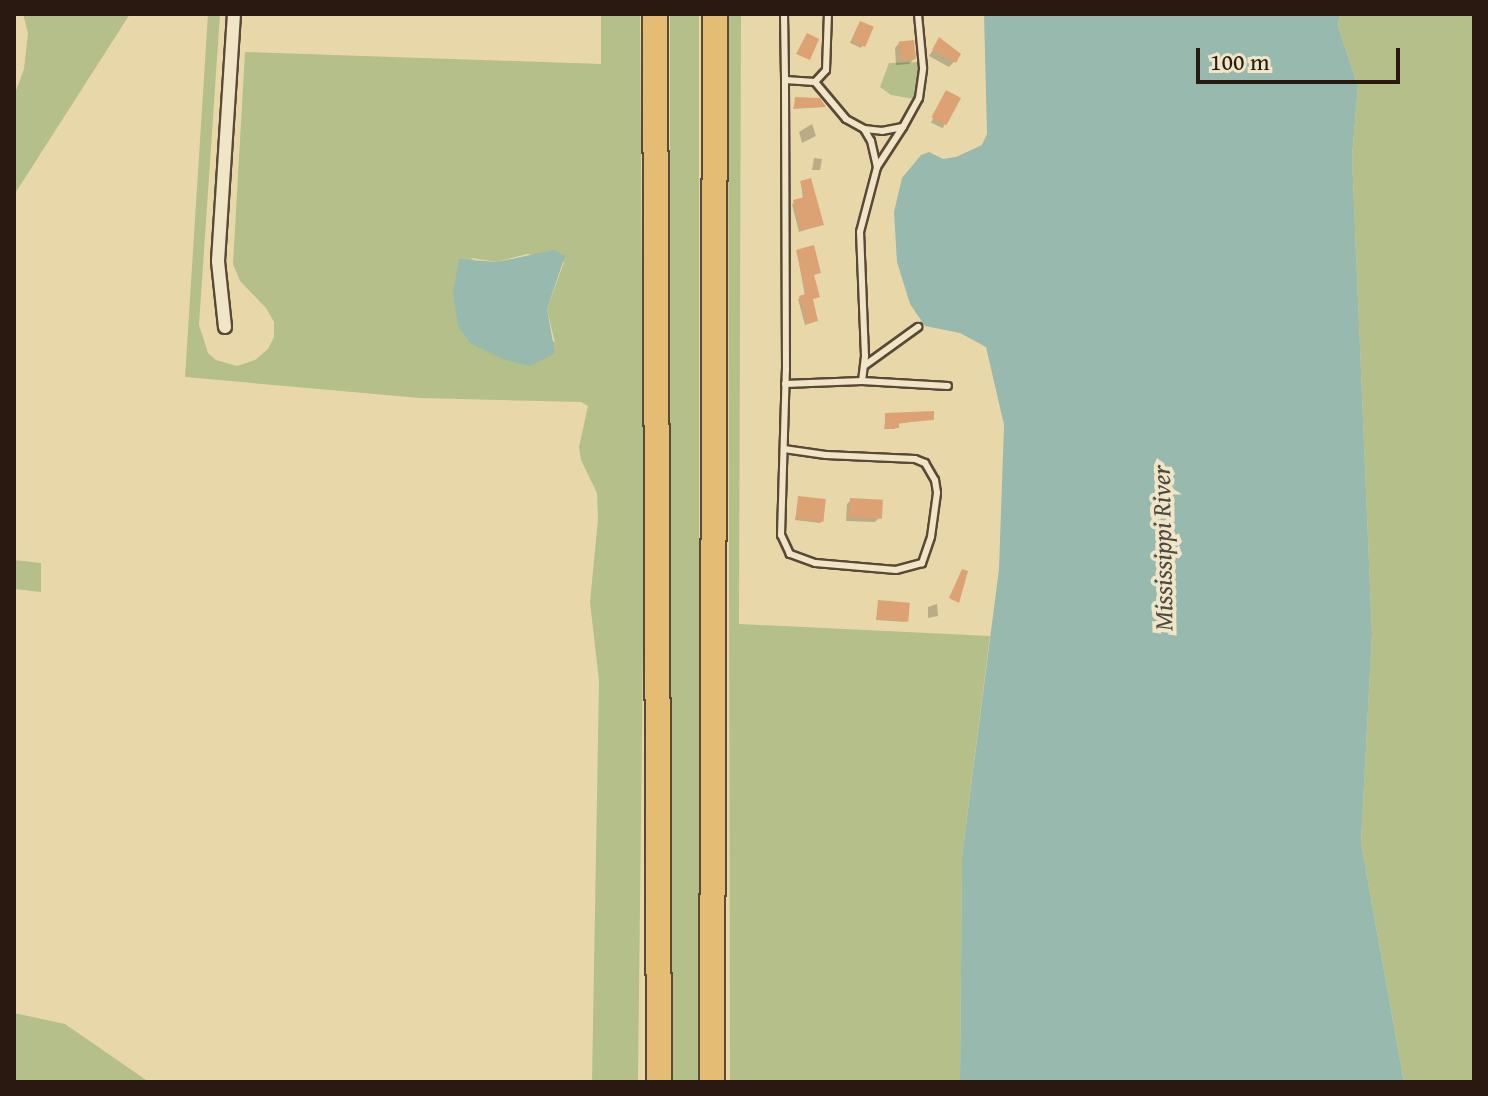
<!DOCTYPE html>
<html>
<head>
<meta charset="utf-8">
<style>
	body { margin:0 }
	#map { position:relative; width:1488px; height:1096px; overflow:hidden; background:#e8d8a9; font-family:"Gentium Book Plus",serif }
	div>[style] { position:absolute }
	.green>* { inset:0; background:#b4bf8a; transform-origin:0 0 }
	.water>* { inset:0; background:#98b9ad }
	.shadow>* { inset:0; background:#0003; transform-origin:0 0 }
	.building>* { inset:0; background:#dda273; transform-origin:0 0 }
	.roads { filter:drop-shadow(2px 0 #5a4937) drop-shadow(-2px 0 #5a4937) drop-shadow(0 2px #5a4937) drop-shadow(0 -2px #5a4937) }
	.service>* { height:6px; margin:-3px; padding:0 3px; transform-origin:3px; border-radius:3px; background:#f0e6c7 }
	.minor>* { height:12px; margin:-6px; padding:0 6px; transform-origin:6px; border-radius:6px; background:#f0e6c7 }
	.motorway>* { height:24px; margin:-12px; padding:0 12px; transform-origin:12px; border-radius:12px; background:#e4bc74 }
	span { translate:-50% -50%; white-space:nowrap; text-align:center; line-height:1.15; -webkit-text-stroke:8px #f0e6c7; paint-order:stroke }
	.water-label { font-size:26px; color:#4b4940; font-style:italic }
	.frame { position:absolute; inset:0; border:16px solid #2a1911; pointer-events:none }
	.scale { position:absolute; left:1196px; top:48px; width:204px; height:36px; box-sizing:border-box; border:4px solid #2a1911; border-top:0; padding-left:10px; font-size:24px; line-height:28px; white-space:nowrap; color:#2a1911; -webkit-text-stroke:6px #f0e6c7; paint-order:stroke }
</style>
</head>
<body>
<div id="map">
	<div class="green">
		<div style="clip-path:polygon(23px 14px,130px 14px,14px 195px,14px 96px,24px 69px,28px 33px)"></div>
		<div style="clip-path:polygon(evenodd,208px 14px,220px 14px,199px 325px,208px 353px,216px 360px,237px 366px,255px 360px,268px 349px,274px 337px,274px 322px,266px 308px,240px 281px,233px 264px,245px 52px,601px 64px,601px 14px,640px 14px,644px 560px,638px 1082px,592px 1082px,599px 681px,590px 602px,598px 519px,597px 493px,581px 460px,579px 447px,588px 406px,581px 402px,420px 398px,185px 377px,208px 14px,527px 254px,564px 262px,547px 309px,555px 343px,471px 258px,497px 262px,527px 254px)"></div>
		<div style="left:670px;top:14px;width:29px;height:1068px"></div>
		<div style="clip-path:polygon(728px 14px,741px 14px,739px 624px,990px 636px,962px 856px,960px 1082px,730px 1082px)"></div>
		<div style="clip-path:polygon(1340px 14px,1474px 14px,1474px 1082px,1404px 1082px,1361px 843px,1372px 633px,1352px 157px,1358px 87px,1338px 26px)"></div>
		<div style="clip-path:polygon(919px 62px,914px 99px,891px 95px,880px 87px,889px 63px)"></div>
		<div style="clip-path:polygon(14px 560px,41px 563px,41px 592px,14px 589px)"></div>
		<div style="clip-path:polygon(14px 1013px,65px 1024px,149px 1082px,14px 1082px)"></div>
	</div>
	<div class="water">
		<div style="clip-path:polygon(984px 14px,1340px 14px,1338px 26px,1358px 87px,1352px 157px,1372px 633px,1361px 843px,1404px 1082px,960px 1082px,962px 856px,999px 569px,1004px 425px,986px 347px,960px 333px,925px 326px,910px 304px,897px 262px,894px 212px,902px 178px,921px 155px,929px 152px,943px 159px,956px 157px,982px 145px,987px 134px)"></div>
		<div style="clip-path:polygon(554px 250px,565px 256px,547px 309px,555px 353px,530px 366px,505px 360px,470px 343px,458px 326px,453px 293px,459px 259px,497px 262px)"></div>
	</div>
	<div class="shadow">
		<div style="clip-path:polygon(858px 25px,871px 28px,861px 48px,850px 43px)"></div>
		<div style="clip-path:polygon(940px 40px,954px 62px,949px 67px,929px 56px)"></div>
		<div style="clip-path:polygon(900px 42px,914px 59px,909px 64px,896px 65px,895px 48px)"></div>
		<div style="left:946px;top:93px;width:13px;height:33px;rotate:27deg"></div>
		<div style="clip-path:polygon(796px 99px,824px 107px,793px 109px)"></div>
		<div style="clip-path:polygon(812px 124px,816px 136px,802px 143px,799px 132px)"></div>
		<div style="clip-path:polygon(814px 158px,822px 159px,820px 170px,812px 170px)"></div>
		<div style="clip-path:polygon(801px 183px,822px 224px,799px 232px,792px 204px,803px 200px)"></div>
		<div style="clip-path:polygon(797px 252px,819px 272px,812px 276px,818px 297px,811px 300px,814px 322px,805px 325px,798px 299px,805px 296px)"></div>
		<div style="clip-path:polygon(886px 415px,932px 419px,897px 424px,895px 429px,884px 429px)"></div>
		<div style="clip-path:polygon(799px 498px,822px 521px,820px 523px,795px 520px)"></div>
		<div style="clip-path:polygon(851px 500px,880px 502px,879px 518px,875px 522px,846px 521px,847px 504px)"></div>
		<div style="clip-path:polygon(879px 602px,906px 622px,876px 620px)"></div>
		<div style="clip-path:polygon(937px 604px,938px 616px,928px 618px,928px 607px)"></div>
	</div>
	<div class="building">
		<div style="left:860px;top:21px;width:15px;height:22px;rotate:23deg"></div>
		<div style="clip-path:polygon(807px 33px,819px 39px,810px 60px,796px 54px)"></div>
		<div style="clip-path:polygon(939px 37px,961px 54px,956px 63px,932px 50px)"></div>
		<div style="left:914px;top:40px;width:19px;height:15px;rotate:84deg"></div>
		<div style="left:946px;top:90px;width:17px;height:31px;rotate:28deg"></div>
		<div style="clip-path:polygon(795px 97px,820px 98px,826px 107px,794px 108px)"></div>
		<div style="clip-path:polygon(811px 178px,824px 225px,801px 231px,793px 200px,805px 197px,800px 181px)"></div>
		<div style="clip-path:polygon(814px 245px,821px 273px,814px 275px,820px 297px,813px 299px,818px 321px,807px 324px,799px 296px,806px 294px,796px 250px)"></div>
		<div style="clip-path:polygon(934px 411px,934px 420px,899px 423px,899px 428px,885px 428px,885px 413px)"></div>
		<div style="left:798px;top:496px;width:28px;height:23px;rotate:6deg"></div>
		<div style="left:850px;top:498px;width:33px;height:19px;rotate:3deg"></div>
		<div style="clip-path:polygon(962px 569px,968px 571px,959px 603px,949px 598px)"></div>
		<div style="left:878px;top:600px;width:32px;height:19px;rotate:5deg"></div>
	</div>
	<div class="roads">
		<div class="service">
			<div style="left:784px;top:14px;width:66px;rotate:89.1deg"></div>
			<div style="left:785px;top:80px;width:30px;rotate:4deg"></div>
			<div style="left:815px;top:82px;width:48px;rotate:50deg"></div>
			<div style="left:846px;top:119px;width:21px;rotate:29deg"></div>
			<div style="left:864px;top:129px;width:18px;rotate:6deg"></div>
			<div style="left:882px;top:131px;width:21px;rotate:-11deg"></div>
			<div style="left:903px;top:127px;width:33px;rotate:-61deg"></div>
			<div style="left:919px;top:98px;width:30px;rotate:-82deg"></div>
			<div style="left:923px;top:68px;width:54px;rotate:-95.3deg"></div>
			<div style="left:815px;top:82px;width:16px;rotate:-47deg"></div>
			<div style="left:826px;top:70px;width:56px;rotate:-88deg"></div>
			<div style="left:877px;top:167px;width:48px;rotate:-57deg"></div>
			<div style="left:864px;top:366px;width:67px;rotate:-35.8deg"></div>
			<div style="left:862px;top:381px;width:86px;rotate:3.3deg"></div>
			<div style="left:785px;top:384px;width:77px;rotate:-2.2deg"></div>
			<div style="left:862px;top:381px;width:25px;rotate:-83deg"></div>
			<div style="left:865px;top:356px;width:124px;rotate:-92.3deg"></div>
			<div style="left:860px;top:232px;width:67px;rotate:-75.3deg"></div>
			<div style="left:877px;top:167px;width:27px;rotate:-103deg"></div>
			<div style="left:871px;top:141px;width:14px;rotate:-120deg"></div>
			<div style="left:784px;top:449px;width:42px;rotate:8.1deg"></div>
			<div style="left:826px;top:455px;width:89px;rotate:2.6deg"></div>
			<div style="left:915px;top:459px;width:11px;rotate:22deg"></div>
			<div style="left:925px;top:463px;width:20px;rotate:60deg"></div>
			<div style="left:935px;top:480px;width:13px;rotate:81deg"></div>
			<div style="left:937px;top:493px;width:44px;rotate:97.8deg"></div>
			<div style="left:931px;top:537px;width:28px;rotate:109deg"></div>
			<div style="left:922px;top:563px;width:27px;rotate:165deg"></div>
			<div style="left:896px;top:570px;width:81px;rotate:-175.1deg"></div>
			<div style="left:815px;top:563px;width:27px;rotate:-160deg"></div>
			<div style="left:790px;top:554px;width:21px;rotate:-115deg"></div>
			<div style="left:781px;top:535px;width:165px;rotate:-88.3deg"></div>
			<div style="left:786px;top:370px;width:290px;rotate:-90.2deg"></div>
		</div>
		<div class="minor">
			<div style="left:225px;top:327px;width:66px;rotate:-96.1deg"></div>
			<div style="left:218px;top:261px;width:248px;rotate:-86.3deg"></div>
		</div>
		<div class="motorway">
			<div style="left:655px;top:14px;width:1068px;rotate:89.79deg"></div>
			<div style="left:712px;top:1082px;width:1068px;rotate:-89.84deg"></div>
		</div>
	</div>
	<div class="water-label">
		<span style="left:1162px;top:548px;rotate:-91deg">Mississippi River</span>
	</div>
	<div class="frame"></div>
	<div class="scale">100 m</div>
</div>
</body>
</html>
